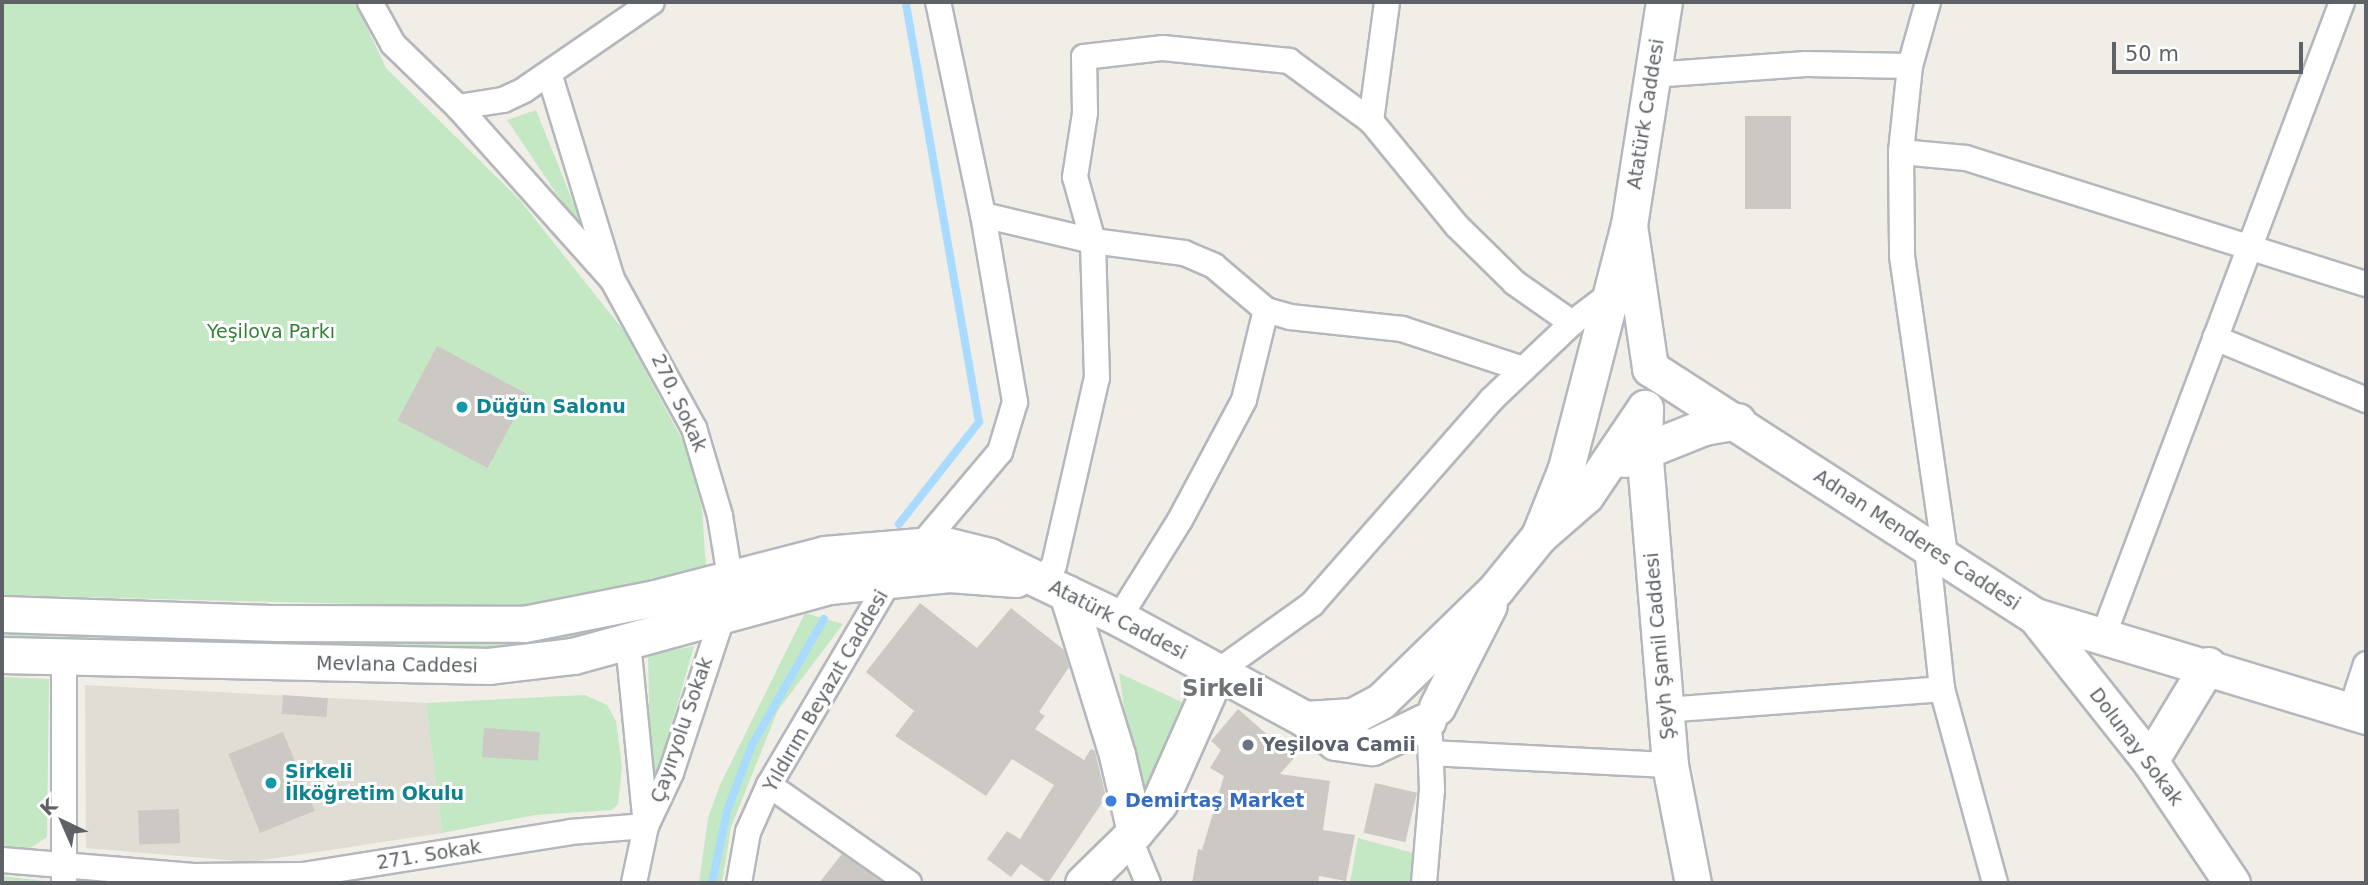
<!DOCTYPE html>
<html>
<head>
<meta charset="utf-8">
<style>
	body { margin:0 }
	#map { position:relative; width:2368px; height:885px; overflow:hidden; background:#f0eee7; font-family:"DejaVu Sans",sans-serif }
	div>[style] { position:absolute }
	.education>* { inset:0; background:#e0ddd5 }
	.green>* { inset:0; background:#c4e7c4 }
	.stream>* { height:8px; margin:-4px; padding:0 4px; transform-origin:4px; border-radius:4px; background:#a9daff }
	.building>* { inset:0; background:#ccc9c4; transform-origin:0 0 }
	.roads { filter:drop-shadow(2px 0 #b4b7bb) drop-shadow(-2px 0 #b4b7bb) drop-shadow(0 2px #b4b7bb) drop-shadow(0 -2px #b4b7bb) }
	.street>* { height:24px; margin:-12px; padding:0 12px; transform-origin:12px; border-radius:12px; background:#fff }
	.secondary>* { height:35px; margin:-17.5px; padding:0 17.5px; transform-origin:17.5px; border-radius:17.5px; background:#fff }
	.dots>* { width:19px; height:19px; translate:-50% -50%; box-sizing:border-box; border:4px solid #fff; border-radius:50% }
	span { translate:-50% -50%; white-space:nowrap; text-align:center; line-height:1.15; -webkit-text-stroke:6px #fff; paint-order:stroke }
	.street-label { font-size:19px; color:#5e6267 }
	.park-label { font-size:19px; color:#348137 }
	.culture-label { font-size:19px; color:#0d838f; font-weight:700 }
	.left { translate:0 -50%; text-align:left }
	.worship-label { font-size:19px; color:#5b616d; font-weight:700 }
	.shop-label { font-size:19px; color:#366cbe; font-weight:700 }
	.quarter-label { font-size:23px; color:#6f7479; font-weight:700 }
	.frame { position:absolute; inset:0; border:4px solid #5e6267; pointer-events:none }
	.north { position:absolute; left:28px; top:787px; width:70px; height:70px; -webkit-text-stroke:5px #fff; paint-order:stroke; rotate:316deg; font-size:19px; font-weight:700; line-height:28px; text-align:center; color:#5e6267 }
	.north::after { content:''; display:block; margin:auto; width:24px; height:32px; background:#5e6267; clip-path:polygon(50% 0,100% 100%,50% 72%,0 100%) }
	.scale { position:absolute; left:2112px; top:42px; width:191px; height:32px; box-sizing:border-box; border:4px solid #5e6267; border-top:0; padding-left:9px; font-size:21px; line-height:24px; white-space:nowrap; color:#5e6267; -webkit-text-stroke:5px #fff; paint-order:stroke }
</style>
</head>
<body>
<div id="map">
	<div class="education">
		<div style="clip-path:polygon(85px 685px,426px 703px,442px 833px,251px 862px,86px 848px)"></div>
	</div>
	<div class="green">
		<div style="clip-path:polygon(2px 2px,355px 2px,386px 68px,519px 199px,624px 331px,686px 447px,702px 508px,706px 568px,519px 608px,2px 595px)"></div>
		<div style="clip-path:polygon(536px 110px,589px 242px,507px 120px)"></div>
		<div style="clip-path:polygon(805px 613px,843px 624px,778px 710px,731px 827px,722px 883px,699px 883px,708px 818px,720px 785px)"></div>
		<div style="clip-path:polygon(614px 624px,616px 629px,511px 648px,304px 648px,2px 638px,2px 628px)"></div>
		<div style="clip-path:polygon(694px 646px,651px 796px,648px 655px)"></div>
		<div style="clip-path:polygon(1119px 673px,1184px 703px,1145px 796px,1137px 796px)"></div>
		<div style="clip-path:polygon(2px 677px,49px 679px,47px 837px,29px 849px,2px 845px)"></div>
		<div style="clip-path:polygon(585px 695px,607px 705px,616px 721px,622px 767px,618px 804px,612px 810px,535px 815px,442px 833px,426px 703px)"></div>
		<div style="clip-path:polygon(1358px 838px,1413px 853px,1411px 883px,1350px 883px)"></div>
		<div style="clip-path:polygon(2px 876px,52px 882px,52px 883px,2px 883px)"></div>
	</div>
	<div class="stream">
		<div style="left:899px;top:524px;width:130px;rotate:-51.9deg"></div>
		<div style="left:979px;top:422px;width:426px;rotate:-99.9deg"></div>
		<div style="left:712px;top:883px;width:74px;rotate:-78.2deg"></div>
		<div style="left:727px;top:811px;width:71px;rotate:-69.3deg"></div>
		<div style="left:752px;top:745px;width:145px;rotate:-60.3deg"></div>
	</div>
	<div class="building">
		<div style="left:1745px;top:116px;width:46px;height:93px"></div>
		<div style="left:437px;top:346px;width:102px;height:84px;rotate:28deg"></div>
		<div style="clip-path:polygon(920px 603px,977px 648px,1011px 608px,1064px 650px,1069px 667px,1039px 712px,1045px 716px,1035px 729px,1084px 760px,1091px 749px,1095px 751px,1106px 797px,1048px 883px,1021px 864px,1011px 877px,987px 859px,1007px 831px,1020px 839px,1054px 785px,1012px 759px,986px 796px,895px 736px,914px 711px,866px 672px)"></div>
		<div style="left:283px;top:695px;width:45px;height:19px;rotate:4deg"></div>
		<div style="clip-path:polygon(1238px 709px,1294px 758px,1280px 774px,1330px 781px,1323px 830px,1355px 835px,1346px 881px,1319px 876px,1318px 883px,1192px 883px,1198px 849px,1202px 850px,1224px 776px,1210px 768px,1221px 750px,1211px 741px)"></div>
		<div style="left:484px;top:728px;width:56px;height:29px;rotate:4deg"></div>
		<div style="left:283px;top:732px;width:85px;height:59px;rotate:68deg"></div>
		<div style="left:1375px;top:783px;width:43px;height:51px;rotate:13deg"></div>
		<div style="left:179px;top:809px;width:34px;height:41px;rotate:88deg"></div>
		<div style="clip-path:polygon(842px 854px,883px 883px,819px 883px)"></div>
	</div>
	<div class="roads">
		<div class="street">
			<div style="left:370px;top:2px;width:48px;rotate:61.3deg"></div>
			<div style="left:393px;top:44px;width:91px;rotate:44.1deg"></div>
			<div style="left:458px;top:107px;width:231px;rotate:48.2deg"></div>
			<div style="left:612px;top:279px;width:212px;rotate:-107deg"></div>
			<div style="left:1928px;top:2px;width:66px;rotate:105.7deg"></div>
			<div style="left:1910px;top:66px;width:86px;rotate:96deg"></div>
			<div style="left:1901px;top:152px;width:104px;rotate:89.4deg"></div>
			<div style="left:1902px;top:256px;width:309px;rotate:81.8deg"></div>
			<div style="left:1652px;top:75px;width:154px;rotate:-4.1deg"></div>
			<div style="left:1806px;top:64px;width:104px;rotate:1.1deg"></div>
			<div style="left:458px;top:107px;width:46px;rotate:-8.8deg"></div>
			<div style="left:503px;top:100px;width:23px;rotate:-25deg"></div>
			<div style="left:524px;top:90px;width:155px;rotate:-34.5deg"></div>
			<div style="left:1371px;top:121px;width:120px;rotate:-82.3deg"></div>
			<div style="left:1901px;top:152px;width:65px;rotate:5.3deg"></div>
			<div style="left:1966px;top:158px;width:419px;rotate:17.5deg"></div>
			<div style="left:983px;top:215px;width:113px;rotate:13.3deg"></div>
			<div style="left:1093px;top:241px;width:92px;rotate:7.5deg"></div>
			<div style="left:1184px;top:253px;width:33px;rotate:23deg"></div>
			<div style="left:1214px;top:266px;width:68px;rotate:40.2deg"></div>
			<div style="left:1266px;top:310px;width:25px;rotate:16deg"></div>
			<div style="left:1290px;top:317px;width:113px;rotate:6.1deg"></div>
			<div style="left:1402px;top:329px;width:127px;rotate:18.3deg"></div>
			<div style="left:612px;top:279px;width:170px;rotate:61.2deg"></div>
			<div style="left:694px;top:428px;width:92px;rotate:73.5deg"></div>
			<div style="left:720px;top:516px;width:62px;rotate:80.7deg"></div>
			<div style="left:730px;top:577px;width:42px;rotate:101deg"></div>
			<div style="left:722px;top:618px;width:163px;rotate:108.2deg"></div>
			<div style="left:671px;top:773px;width:59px;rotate:115.3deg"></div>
			<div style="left:646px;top:826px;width:58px;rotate:101.9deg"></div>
			<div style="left:2215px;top:338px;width:163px;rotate:22.3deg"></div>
			<div style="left:923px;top:543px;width:119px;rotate:-49.8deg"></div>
			<div style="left:1000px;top:452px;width:52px;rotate:-73.3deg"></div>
			<div style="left:1015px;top:402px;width:190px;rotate:-99.7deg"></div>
			<div style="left:983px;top:215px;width:218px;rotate:-101.9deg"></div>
			<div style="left:1927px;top:548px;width:142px;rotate:83.9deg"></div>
			<div style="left:1942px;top:689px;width:201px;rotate:74.7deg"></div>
			<div style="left:1042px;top:581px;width:20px;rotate:-53deg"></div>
			<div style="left:1054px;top:565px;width:192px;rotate:-77.1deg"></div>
			<div style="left:1097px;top:378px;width:137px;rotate:-91.7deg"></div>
			<div style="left:1093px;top:241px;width:66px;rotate:-105.7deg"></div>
			<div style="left:1075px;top:177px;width:65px;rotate:-81.1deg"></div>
			<div style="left:1085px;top:113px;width:56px;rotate:-91deg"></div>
			<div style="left:1084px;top:57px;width:80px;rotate:-6.5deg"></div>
			<div style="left:1163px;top:48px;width:127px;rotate:5.9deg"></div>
			<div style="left:1289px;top:61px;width:102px;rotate:36.2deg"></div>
			<div style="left:1371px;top:121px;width:136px;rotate:50.7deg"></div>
			<div style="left:1457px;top:226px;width:81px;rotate:44.5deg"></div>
			<div style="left:1515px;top:283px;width:70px;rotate:35.1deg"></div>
			<div style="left:1119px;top:618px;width:115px;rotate:-58.1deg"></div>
			<div style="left:1180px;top:520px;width:136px;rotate:-61.9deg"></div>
			<div style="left:1244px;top:400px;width:93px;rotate:-76.3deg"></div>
			<div style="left:2104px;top:634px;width:675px;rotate:-69.36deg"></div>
			<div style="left:1217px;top:672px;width:117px;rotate:-35.6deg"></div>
			<div style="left:1312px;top:604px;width:271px;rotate:-48.7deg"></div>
			<div style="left:1491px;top:400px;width:112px;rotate:-43.5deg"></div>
			<div style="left:1572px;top:323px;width:46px;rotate:-37.1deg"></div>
			<div style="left:1665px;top:710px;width:278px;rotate:-4.3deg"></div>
			<div style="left:2351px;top:710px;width:48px;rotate:-71.9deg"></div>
			<div style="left:1432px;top:753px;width:238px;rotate:2.9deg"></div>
			<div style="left:769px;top:785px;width:171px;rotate:35deg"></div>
			<div style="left:1129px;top:837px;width:50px;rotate:67.6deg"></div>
			<div style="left:2px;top:860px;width:192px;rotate:4.8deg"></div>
			<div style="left:193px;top:876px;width:110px;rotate:-0.5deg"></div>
			<div style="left:303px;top:875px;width:270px;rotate:-9.1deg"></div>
			<div style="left:570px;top:832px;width:76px;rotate:-4.5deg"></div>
			<div style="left:646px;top:826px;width:186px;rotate:-95.6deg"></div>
			<div style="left:64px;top:883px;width:226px;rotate:-90deg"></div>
			<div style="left:739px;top:883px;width:52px;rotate:-80deg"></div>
			<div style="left:748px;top:832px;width:51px;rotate:-65.9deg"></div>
			<div style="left:769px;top:785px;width:240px;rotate:-59.5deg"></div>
			<div style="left:1424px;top:883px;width:93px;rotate:-85.1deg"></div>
			<div style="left:1432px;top:790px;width:53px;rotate:-92.2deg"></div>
		</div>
		<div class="secondary">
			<div style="left:1629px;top:225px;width:145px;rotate:81.6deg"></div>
			<div style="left:1650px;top:368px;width:458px;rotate:32.8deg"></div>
			<div style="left:2035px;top:616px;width:346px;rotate:16.8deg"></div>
			<div style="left:1645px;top:408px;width:40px;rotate:91.4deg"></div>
			<div style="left:1644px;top:448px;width:318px;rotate:85.3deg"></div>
			<div style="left:1670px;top:765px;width:120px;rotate:79deg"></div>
			<div style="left:1624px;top:459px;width:86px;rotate:-21.8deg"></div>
			<div style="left:1704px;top:427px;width:34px;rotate:-10deg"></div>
			<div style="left:1539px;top:536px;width:73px;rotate:-68.3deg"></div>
			<div style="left:1566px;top:468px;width:251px;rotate:-75.5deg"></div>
			<div style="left:1629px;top:225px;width:226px;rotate:-81.1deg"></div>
			<div style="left:1067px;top:593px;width:170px;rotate:72.8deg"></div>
			<div style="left:1117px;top:755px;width:79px;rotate:76.8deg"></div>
			<div style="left:1135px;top:832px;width:38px;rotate:-50deg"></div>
			<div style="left:1159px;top:803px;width:143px;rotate:-66.1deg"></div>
			<div style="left:2px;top:614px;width:275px;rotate:1.9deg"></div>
			<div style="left:277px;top:623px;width:247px;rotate:0.2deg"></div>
			<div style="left:524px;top:624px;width:134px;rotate:-11.2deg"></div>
			<div style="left:655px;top:598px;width:176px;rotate:-14.5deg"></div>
			<div style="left:825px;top:554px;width:116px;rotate:-4.9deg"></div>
			<div style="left:941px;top:544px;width:49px;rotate:14deg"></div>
			<div style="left:989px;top:556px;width:144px;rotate:25.5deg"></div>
			<div style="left:1119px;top:618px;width:212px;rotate:28.5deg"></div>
			<div style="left:1305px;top:719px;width:38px;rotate:37deg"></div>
			<div style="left:1335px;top:742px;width:37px;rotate:8deg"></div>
			<div style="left:1372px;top:747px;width:62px;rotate:-25.7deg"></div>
			<div style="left:2035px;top:616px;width:185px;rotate:51.6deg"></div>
			<div style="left:2150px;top:761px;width:147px;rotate:56.1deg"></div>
			<div style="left:2px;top:655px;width:487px;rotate:1.3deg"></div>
			<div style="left:489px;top:666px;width:85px;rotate:-6.8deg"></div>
			<div style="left:573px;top:656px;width:265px;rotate:-15.3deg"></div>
			<div style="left:829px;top:586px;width:121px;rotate:-5.7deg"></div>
			<div style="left:949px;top:574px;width:67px;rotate:4.3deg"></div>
			<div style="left:1437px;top:707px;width:114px;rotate:-63deg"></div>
			<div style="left:1305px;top:719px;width:48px;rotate:-3.6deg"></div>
			<div style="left:1353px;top:716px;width:32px;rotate:-28deg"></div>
			<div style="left:1381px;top:701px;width:161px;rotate:-44.2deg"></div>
			<div style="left:1496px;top:589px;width:68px;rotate:-50.9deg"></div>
			<div style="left:1539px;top:536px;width:62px;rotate:-41.1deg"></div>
			<div style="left:1586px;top:495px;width:105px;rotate:-55.9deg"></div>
			<div style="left:2150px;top:761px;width:112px;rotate:-58.9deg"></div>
			<div style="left:1083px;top:883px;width:73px;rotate:-44.4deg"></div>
		</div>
	</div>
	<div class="dots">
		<div style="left:462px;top:407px;background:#0f9aa8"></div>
		<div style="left:1248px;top:745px;background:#6b7280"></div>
		<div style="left:271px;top:783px;background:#0f9aa8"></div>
		<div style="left:1111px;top:801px;background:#3f7fe0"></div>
	</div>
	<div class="street-label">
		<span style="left:1646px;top:114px;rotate:-81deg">Atatürk Caddesi</span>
		<span style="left:679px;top:403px;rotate:65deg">270. Sokak</span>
		<span style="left:1917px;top:540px;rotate:33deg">Adnan Menderes Caddesi</span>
		<span style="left:1118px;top:620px;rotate:27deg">Atatürk Caddesi</span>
		<span style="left:1660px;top:646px;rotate:-95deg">Şeyh Şamil Caddesi</span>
		<span style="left:397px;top:665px;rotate:1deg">Mevlana Caddesi</span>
		<span style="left:826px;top:691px;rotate:-60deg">Yıldırım Beyazıt Caddesi</span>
		<span style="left:682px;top:730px;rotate:-71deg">Çayıryolu Sokak</span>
		<span style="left:2136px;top:747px;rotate:53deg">Dolunay Sokak</span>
		<span style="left:429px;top:855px;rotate:-9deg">271. Sokak</span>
	</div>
	<div class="park-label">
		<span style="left:271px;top:332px">Yeşilova Parkı</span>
	</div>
	<div class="culture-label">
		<span class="left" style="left:476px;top:407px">Düğün Salonu</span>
		<span class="left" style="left:285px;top:783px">Sirkeli<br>İlköğretim Okulu</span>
	</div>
	<div class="worship-label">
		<span class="left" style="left:1262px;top:745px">Yeşilova Camii</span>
	</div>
	<div class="shop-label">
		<span class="left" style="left:1125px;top:801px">Demirtaş Market</span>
	</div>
	<div class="quarter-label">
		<span style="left:1223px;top:688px">Sirkeli</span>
	</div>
	<div class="frame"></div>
	<div class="north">K</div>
	<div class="scale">50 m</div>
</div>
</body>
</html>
